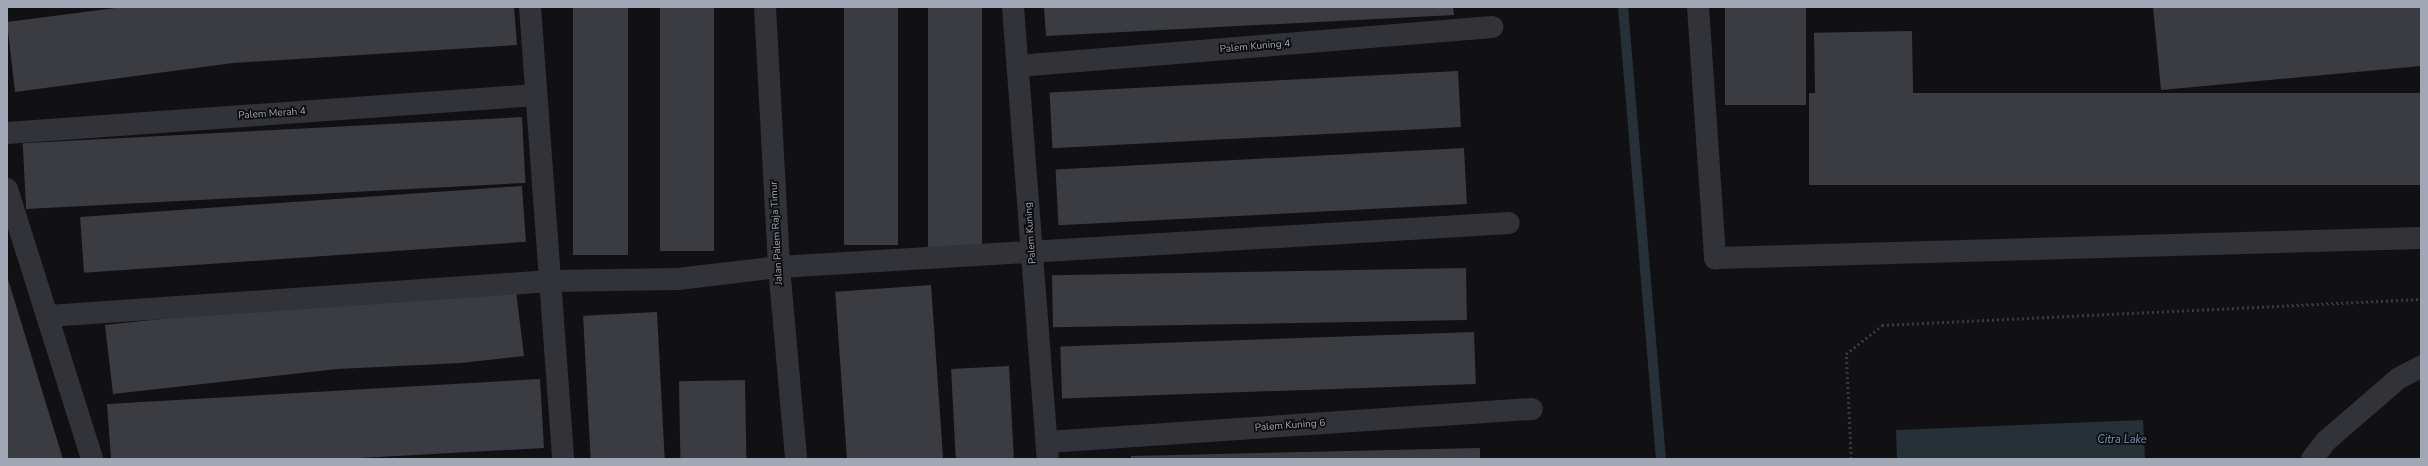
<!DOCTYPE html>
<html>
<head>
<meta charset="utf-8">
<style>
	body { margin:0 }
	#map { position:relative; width:2428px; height:466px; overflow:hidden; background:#111113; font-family:"Nunito Sans",sans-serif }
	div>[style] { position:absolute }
	.water>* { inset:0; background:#263037 }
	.stream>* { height:10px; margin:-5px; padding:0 5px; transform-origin:5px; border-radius:5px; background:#263037 }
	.building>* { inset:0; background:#3a3c41; transform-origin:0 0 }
	.path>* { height:2.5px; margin-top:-1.25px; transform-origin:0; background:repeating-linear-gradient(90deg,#383a3f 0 2px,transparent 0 5px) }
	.minor>* { height:22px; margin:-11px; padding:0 11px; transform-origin:11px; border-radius:11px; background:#323338 }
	span { translate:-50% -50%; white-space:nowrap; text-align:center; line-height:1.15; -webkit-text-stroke:3.5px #0c0c0e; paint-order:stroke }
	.street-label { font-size:10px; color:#a1a7b5 }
	.water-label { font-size:11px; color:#7496b4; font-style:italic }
	.frame { position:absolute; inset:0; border:8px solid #a1a7b5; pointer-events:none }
</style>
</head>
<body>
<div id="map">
	<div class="water">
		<div style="clip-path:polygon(2143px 420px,2145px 459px,1897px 459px,1896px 430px)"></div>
	</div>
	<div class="stream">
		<div style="left:1623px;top:7px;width:454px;rotate:85.2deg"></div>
	</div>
	<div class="building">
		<div style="clip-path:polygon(123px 7px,514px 7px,517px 45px,233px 63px,15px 92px,7px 22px)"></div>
		<div style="left:573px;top:7px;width:55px;height:248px"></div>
		<div style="left:660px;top:7px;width:54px;height:244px"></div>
		<div style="left:844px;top:7px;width:54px;height:238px"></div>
		<div style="left:928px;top:7px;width:54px;height:243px"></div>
		<div style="clip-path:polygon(1044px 7px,1453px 7px,1454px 15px,1046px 36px)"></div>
		<div style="left:1725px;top:7px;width:81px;height:98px"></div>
		<div style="clip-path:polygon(2153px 7px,2421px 7px,2421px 66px,2161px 90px)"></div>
		<div style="left:1912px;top:31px;width:82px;height:98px;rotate:89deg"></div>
		<div style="left:1458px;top:71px;width:56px;height:409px;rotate:87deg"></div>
		<div style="left:2421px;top:93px;width:92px;height:612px;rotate:90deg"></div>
		<div style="left:522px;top:117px;width:66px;height:500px;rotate:87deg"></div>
		<div style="left:1464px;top:148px;width:56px;height:409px;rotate:87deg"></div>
		<div style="left:522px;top:186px;width:56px;height:443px;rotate:86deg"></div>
		<div style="left:1466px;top:268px;width:52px;height:414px;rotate:89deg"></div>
		<div style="clip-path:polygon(7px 276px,63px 459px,7px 459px)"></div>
		<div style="left:931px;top:285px;width:174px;height:96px;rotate:86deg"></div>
		<div style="clip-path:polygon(516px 291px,524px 356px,461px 363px,337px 369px,113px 394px,105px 325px,254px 309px)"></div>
		<div style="left:657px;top:312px;width:147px;height:74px;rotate:87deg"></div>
		<div style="left:1474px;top:332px;width:52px;height:414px;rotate:88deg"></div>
		<div style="left:1009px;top:366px;width:93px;height:58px;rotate:87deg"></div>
		<div style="clip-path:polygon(540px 379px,544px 448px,343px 459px,111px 459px,107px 404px)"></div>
		<div style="left:745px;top:380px;width:79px;height:66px;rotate:89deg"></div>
		<div style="clip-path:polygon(1480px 448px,1480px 459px,1131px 459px,1131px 456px)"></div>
	</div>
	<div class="path">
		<div style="left:1851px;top:459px;width:105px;rotate:-92.7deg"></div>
		<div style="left:1846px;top:354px;width:46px;rotate:-38.9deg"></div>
		<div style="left:1882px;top:325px;width:540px;rotate:-2.76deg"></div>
	</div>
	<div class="minor">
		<div style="left:530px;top:7px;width:453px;rotate:85.8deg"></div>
		<div style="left:765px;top:7px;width:260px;rotate:86.9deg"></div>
		<div style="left:779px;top:267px;width:193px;rotate:84.9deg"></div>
		<div style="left:1013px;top:7px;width:453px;rotate:85.6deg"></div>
		<div style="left:1698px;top:7px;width:252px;rotate:86.1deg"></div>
		<div style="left:1715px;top:258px;width:706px;rotate:-1.62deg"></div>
		<div style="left:1018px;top:66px;width:476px;rotate:-4.7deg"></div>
		<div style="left:7px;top:133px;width:530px;rotate:-4.11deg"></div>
		<div style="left:7px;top:189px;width:283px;rotate:72.5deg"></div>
		<div style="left:49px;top:316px;width:503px;rotate:-3.99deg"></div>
		<div style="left:551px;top:281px;width:127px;rotate:-0.9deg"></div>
		<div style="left:678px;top:279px;width:102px;rotate:-6.8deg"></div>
		<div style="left:779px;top:267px;width:731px;rotate:-3.45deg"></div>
		<div style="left:1047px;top:442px;width:486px;rotate:-3.9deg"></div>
		<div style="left:2312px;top:459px;width:23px;rotate:-52deg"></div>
		<div style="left:2326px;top:441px;width:96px;rotate:-40.8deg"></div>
		<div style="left:2399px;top:378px;width:25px;rotate:-27deg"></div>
	</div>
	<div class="street-label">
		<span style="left:1255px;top:47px;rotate:-5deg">Palem Kuning 4</span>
		<span style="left:272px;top:114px;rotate:-4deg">Palem Merah 4</span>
		<span style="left:777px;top:233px;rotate:-93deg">Jalan Palem Raja Timur</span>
		<span style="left:1031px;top:233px;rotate:-94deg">Palem Kuning</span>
		<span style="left:1290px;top:426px;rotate:-4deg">Palem Kuning 6</span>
	</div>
	<div class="water-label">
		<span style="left:2122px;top:440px">Citra Lake</span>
	</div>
	<div class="frame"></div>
</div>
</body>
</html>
